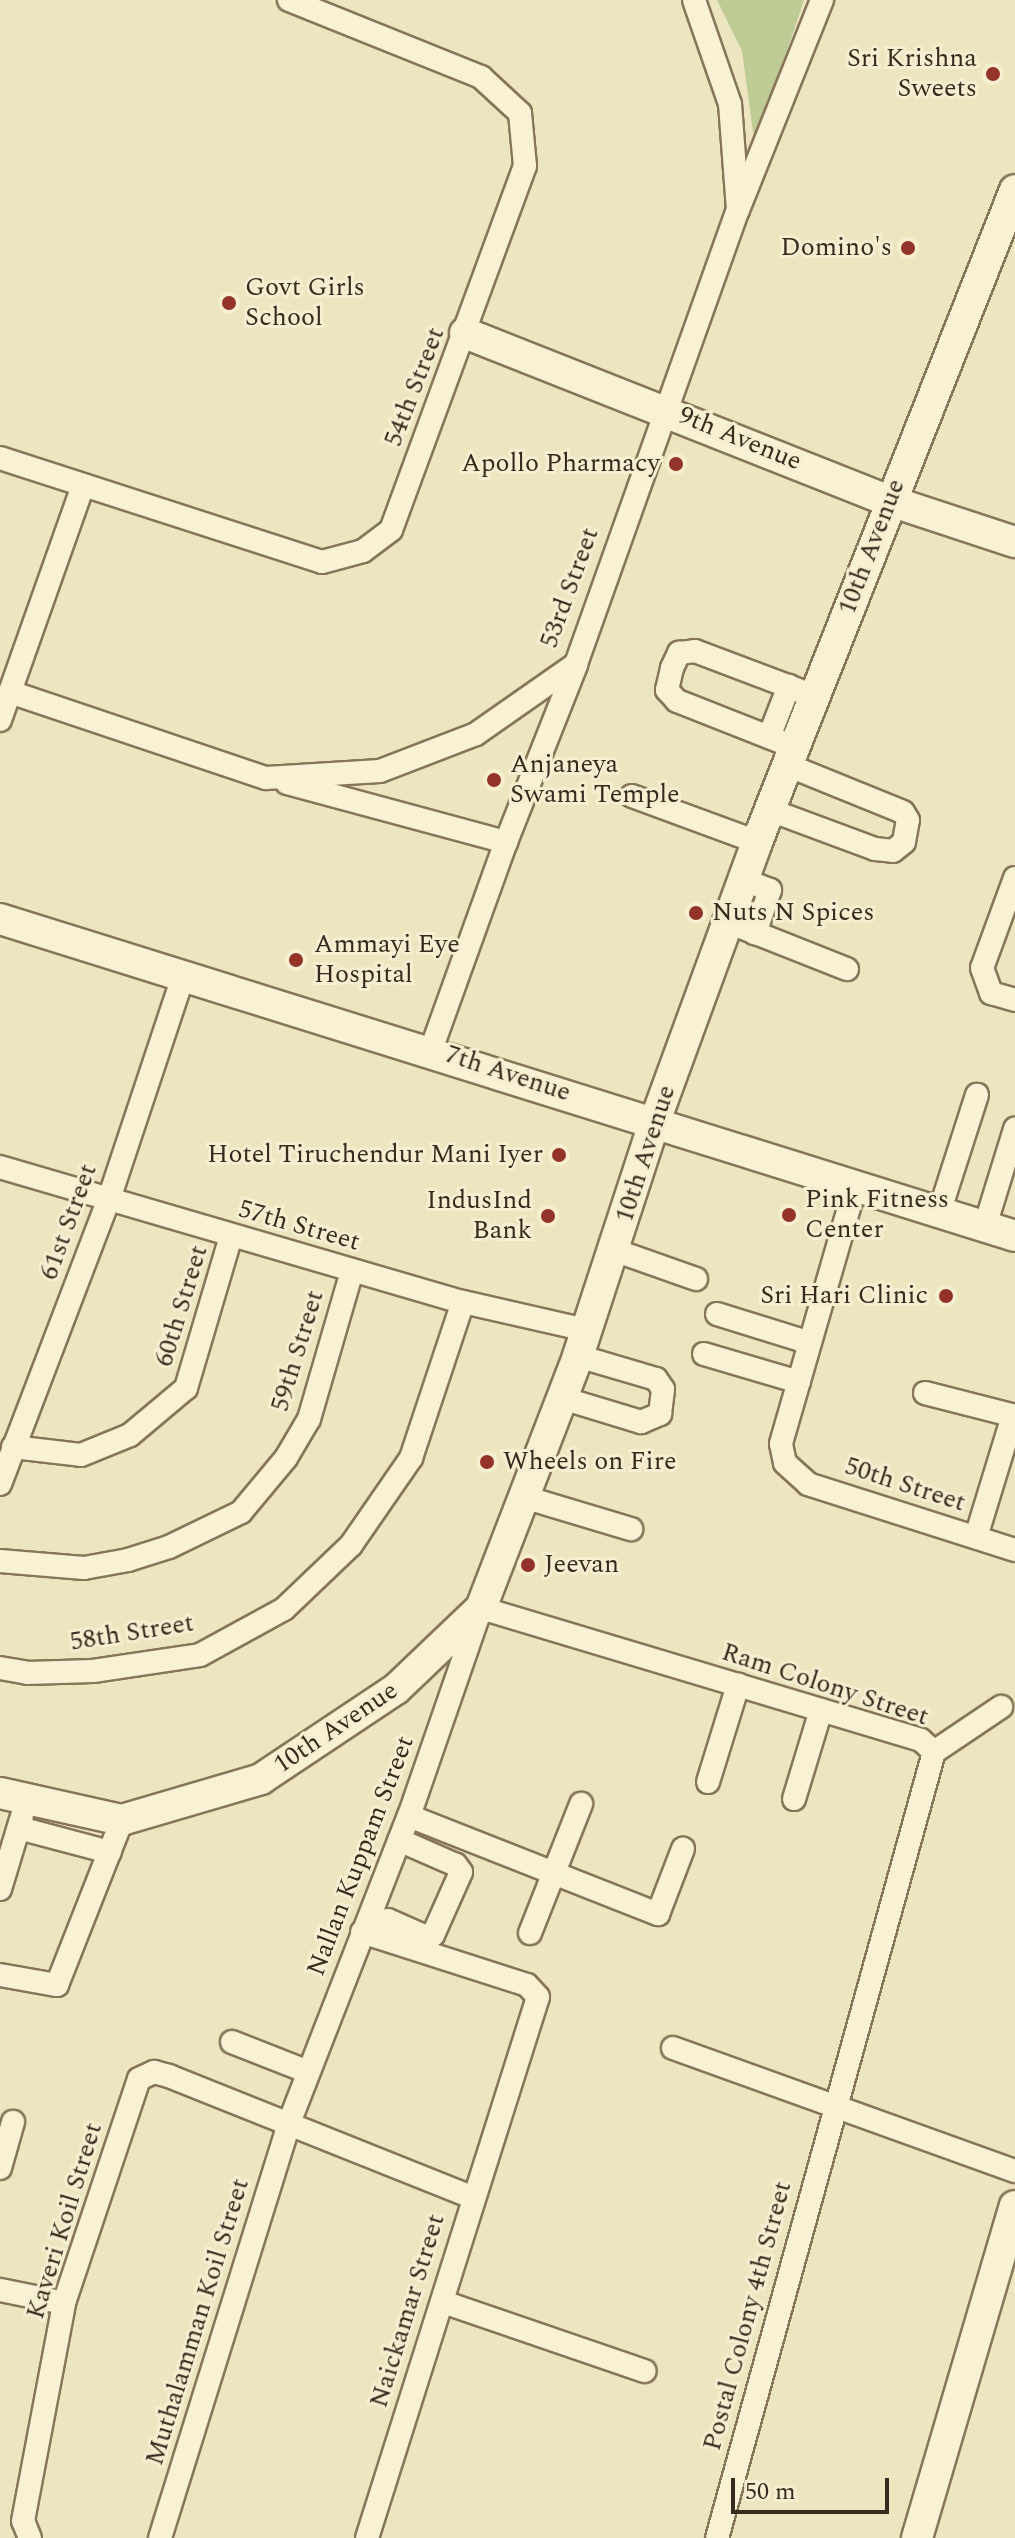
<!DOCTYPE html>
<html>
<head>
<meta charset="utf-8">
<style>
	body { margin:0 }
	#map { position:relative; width:1015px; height:2538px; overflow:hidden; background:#ede4c0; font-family:Spectral,serif }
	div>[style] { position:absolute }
	.green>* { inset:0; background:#bfcb95 }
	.roads { filter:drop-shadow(2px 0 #867559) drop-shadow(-2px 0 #867559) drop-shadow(0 2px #867559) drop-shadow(0 -2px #867559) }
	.street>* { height:22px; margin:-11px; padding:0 11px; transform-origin:11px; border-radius:11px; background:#f8f1d3 }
	.secondary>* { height:30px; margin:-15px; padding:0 15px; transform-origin:15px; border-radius:15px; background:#f8f1d3 }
	.dots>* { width:22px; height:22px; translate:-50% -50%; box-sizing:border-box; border:4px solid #f5eed0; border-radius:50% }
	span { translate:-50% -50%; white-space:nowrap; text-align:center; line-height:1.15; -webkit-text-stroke:6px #f5eed0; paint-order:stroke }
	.poi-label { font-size:26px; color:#362b1d }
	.right { translate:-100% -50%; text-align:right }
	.left { translate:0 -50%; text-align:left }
	.street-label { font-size:26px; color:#362b1d }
	.scale { position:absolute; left:731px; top:2478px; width:158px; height:36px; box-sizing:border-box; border:4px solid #362b1d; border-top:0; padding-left:10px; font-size:24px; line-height:28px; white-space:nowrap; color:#362b1d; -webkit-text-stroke:6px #f5eed0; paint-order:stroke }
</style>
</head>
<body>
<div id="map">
	<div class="green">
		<div style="clip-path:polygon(717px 0,804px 0,755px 146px,742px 51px)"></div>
	</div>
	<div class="roads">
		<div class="street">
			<div style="left:740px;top:205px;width:221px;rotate:-68.2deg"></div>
			<div style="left:0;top:458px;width:338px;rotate:17.9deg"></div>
			<div style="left:322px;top:562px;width:42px;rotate:-15deg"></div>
			<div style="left:363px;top:551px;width:35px;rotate:-37deg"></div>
			<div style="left:391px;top:530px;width:388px;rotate:-69.8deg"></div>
			<div style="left:525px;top:166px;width:53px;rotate:-95.4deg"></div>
			<div style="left:520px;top:113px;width:53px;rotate:-137.3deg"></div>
			<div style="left:481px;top:77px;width:207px;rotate:-158.1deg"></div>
			<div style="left:10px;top:692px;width:270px;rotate:18.6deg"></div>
			<div style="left:266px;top:778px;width:114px;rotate:-3.5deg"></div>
			<div style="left:380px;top:771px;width:103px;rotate:-21.1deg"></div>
			<div style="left:476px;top:734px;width:122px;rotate:-35deg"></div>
			<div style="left:576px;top:664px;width:482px;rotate:-70.4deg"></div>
			<div style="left:738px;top:210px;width:106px;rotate:-94.3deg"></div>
			<div style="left:730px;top:104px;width:110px;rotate:-109.1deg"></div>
			<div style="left:0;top:720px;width:249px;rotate:-70.5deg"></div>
			<div style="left:769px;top:737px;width:55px;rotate:-68.6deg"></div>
			<div style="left:794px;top:747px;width:126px;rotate:-158.5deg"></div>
			<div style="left:677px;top:701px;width:15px;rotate:-132deg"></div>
			<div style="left:667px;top:690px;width:23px;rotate:-77deg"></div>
			<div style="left:672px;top:668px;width:17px;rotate:-65deg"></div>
			<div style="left:679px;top:653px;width:16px;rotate:-7deg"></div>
			<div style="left:695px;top:651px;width:127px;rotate:20.7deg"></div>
			<div style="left:287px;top:783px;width:227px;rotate:15.1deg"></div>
			<div style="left:506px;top:842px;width:190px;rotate:-68.4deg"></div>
			<div style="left:632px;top:796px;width:133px;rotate:20.2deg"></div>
			<div style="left:770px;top:810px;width:112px;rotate:20.4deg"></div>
			<div style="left:875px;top:849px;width:18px;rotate:6deg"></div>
			<div style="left:893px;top:851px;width:14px;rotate:-39deg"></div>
			<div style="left:904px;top:842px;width:22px;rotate:-80deg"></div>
			<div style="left:908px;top:820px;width:9px;rotate:-122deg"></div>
			<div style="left:903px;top:812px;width:125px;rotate:-157.9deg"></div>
			<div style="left:1015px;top:878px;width:96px;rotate:110.1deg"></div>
			<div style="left:982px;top:968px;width:27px;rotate:70deg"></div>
			<div style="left:991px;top:993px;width:25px;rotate:16deg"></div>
			<div style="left:744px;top:880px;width:28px;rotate:21deg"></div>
			<div style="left:770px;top:890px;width:46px;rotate:109.2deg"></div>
			<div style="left:728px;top:922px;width:128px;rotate:21.6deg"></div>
			<div style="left:431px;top:1050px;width:221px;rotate:-70.2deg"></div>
			<div style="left:0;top:1167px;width:482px;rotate:16.3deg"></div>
			<div style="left:463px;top:1302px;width:126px;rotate:12.8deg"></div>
			<div style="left:855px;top:1187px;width:267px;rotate:106.1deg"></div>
			<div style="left:781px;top:1444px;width:19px;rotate:78deg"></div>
			<div style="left:785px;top:1463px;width:31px;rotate:42deg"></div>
			<div style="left:808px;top:1484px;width:217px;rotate:17.7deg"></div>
			<div style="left:940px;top:1210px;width:121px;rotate:-72.2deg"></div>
			<div style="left:985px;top:1226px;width:102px;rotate:-72.8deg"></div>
			<div style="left:614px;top:1250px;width:87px;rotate:19.5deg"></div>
			<div style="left:717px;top:1314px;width:97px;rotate:17.3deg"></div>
			<div style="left:704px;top:1354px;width:99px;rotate:16.4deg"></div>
			<div style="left:925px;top:1393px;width:93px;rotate:14.3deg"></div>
			<div style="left:562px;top:1398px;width:83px;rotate:16.9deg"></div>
			<div style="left:641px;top:1422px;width:21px;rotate:-23deg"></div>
			<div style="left:660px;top:1414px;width:25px;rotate:-83deg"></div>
			<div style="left:663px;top:1389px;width:12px;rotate:-125deg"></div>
			<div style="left:656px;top:1379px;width:81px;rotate:-163.6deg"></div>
			<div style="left:13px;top:1447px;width:68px;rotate:6.7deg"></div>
			<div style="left:81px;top:1455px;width:53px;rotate:-22.2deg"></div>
			<div style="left:130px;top:1435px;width:73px;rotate:-40deg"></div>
			<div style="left:186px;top:1388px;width:159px;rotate:-73.5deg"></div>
			<div style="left:0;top:1484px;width:305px;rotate:-69.1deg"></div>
			<div style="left:109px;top:1199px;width:234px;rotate:-71.6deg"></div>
			<div style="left:524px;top:1497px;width:112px;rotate:16.7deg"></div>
			<div style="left:976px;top:1537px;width:127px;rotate:-73deg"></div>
			<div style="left:0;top:1561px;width:84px;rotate:4.8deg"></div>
			<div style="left:84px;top:1568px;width:45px;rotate:-10.3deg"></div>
			<div style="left:128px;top:1560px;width:43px;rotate:-17.6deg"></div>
			<div style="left:169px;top:1547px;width:80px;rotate:-25.9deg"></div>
			<div style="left:241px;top:1512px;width:70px;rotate:-50.2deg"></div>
			<div style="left:286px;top:1458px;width:45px;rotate:-59.5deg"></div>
			<div style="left:309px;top:1419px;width:154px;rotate:-73.8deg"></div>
			<div style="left:0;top:1668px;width:27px;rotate:10deg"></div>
			<div style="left:27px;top:1673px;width:66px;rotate:-1.7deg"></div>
			<div style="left:93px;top:1671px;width:108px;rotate:-8.5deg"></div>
			<div style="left:200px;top:1655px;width:96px;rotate:-28.7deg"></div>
			<div style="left:284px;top:1609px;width:93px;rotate:-43.7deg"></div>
			<div style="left:351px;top:1545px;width:106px;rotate:-55.4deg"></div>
			<div style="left:411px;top:1458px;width:164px;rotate:-71.6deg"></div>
			<div style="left:934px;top:1752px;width:81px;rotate:-33.9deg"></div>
			<div style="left:708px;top:1782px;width:102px;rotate:-72.8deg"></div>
			<div style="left:794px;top:1799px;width:93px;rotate:-73.1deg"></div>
			<div style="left:409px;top:1816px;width:268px;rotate:21.5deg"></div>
			<div style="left:658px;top:1914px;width:70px;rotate:-69deg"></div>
			<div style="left:19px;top:1828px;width:94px;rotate:14.8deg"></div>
			<div style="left:0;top:1889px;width:76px;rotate:-73.2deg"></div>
			<div style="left:362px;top:1932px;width:173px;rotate:17.8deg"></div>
			<div style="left:527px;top:1985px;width:16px;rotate:47deg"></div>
			<div style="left:538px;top:1997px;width:567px;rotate:107.54deg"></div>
			<div style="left:530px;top:1933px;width:139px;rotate:-68.4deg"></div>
			<div style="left:379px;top:1937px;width:19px;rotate:-62deg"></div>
			<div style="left:388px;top:1920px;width:39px;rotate:24deg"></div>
			<div style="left:424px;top:1936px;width:9px;rotate:-6deg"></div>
			<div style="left:433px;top:1935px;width:69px;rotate:-66deg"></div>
			<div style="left:461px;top:1872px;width:9px;rotate:-126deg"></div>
			<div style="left:456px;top:1865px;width:62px;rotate:-156.3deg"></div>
			<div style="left:0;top:1975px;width:58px;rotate:10deg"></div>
			<div style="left:57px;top:1985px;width:177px;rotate:-68.5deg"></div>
			<div style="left:232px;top:2042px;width:82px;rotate:21.5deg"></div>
			<div style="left:673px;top:2048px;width:363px;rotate:19.8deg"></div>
			<div style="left:0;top:2168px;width:48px;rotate:-74.2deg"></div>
			<div style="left:0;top:2290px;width:65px;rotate:11.5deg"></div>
			<div style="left:443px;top:2302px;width:213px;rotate:18.9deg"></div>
			<div style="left:30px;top:2538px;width:18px;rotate:-112deg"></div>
			<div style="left:23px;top:2521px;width:222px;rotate:-79.3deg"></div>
			<div style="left:64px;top:2303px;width:236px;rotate:-71.5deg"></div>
			<div style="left:139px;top:2079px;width:17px;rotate:-25deg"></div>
			<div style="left:154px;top:2072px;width:16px;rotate:15deg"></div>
			<div style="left:169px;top:2076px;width:326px;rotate:21.8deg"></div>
			<div style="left:160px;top:2538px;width:435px;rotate:-72.7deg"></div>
			<div style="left:289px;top:2123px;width:330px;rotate:-68.7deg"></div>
			<div style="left:409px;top:1816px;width:220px;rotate:-70.9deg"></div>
			<div style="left:481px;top:1608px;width:459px;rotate:16.7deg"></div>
			<div style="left:921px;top:1740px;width:18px;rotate:43deg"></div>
			<div style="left:934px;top:1752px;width:815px;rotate:105.43deg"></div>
		</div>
		<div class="secondary">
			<div style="left:465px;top:333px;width:457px;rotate:21.6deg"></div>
			<div style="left:890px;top:501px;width:132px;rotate:18.2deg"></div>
			<div style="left:0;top:919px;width:1063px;rotate:17.34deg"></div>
			<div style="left:0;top:1793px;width:125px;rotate:12.5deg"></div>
			<div style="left:122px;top:1820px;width:145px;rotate:-16.4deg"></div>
			<div style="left:261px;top:1779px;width:162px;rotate:-33.7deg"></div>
			<div style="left:396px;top:1689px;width:117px;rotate:-43.6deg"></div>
			<div style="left:481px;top:1608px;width:270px;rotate:-68.9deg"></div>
			<div style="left:578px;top:1356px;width:247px;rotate:-71.9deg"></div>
			<div style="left:655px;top:1121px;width:297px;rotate:-69.9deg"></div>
			<div style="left:757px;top:842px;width:701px;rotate:-68.41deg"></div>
			<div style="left:917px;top:2538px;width:346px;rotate:-73.6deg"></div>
		</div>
	</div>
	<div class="dots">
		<div style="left:993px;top:74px;background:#943329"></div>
		<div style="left:908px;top:248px;background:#943329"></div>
		<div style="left:229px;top:303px;background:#943329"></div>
		<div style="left:676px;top:464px;background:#943329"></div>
		<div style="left:494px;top:780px;background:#943329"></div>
		<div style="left:696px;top:913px;background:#943329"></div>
		<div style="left:296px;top:960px;background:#943329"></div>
		<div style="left:559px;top:1155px;background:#943329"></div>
		<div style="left:789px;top:1215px;background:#943329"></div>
		<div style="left:548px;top:1216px;background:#943329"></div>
		<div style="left:946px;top:1296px;background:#943329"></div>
		<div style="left:487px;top:1462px;background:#943329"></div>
		<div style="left:528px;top:1565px;background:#943329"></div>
	</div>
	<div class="poi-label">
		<span class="right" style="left:977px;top:74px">Sri Krishna<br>Sweets</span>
		<span class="right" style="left:892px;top:248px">Domino's</span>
		<span class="left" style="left:245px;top:303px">Govt Girls<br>School</span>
		<span class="right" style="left:660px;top:464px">Apollo Pharmacy</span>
		<span class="left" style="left:510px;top:780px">Anjaneya<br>Swami Temple</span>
		<span class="left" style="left:712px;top:913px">Nuts N Spices</span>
		<span class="left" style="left:314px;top:960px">Ammayi Eye<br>Hospital</span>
		<span class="right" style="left:543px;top:1155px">Hotel Tiruchendur Mani Iyer</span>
		<span class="left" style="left:805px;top:1215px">Pink Fitness<br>Center</span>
		<span class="right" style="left:532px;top:1216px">IndusInd<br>Bank</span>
		<span class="right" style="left:928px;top:1296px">Sri Hari Clinic</span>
		<span class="left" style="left:503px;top:1462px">Wheels on Fire</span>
		<span class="left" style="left:544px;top:1565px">Jeevan</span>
	</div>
	<div class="street-label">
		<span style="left:415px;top:387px;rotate:-69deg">54th Street</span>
		<span style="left:740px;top:439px;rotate:22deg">9th Avenue</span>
		<span style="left:872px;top:547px;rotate:-69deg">10th Avenue</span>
		<span style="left:570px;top:588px;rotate:-70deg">53rd Street</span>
		<span style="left:508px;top:1074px;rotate:18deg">7th Avenue</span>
		<span style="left:646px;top:1154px;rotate:-72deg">10th Avenue</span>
		<span style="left:69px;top:1222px;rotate:-70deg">61st Street</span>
		<span style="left:299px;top:1226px;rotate:16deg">57th Street</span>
		<span style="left:182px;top:1306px;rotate:-73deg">60th Street</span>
		<span style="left:298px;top:1351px;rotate:-73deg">59th Street</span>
		<span style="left:905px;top:1485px;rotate:18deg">50th Street</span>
		<span style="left:132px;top:1633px;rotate:-9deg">58th Street</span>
		<span style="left:825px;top:1685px;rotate:18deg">Ram Colony Street</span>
		<span style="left:336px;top:1728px;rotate:-34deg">10th Avenue</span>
		<span style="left:361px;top:1856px;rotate:-69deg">Nallan Kuppam Street</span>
		<span style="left:65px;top:2221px;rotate:-73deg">Kaveri Koil Street</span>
		<span style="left:408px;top:2311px;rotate:-73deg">Naickamar Street</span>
		<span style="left:748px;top:2316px;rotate:-75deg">Postal Colony 4th Street</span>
		<span style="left:198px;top:2322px;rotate:-73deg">Muthalamman Koil Street</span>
	</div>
	<div class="scale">50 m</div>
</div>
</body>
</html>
